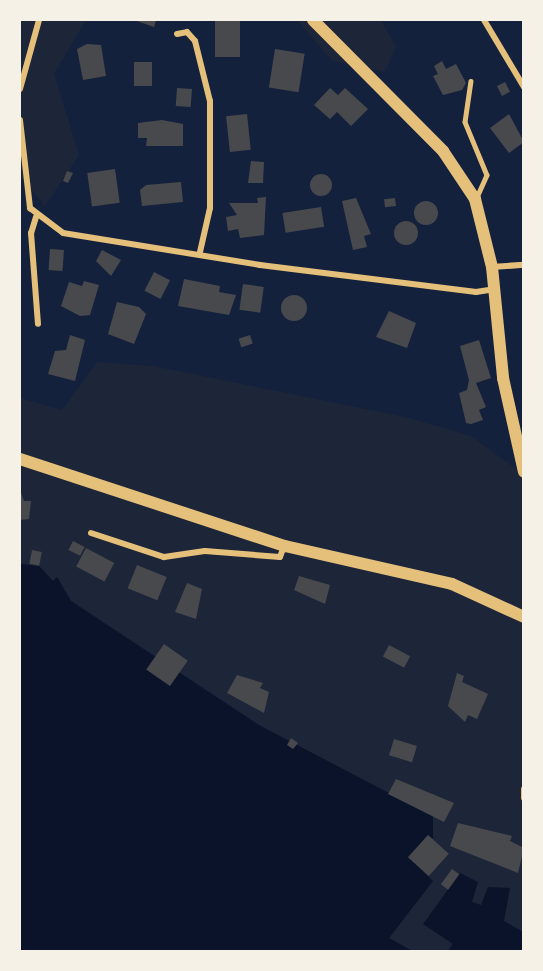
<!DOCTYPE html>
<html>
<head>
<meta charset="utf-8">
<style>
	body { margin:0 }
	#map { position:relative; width:543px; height:971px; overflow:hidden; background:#14213d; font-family:Helvetica,sans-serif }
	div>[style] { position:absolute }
	.green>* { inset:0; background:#1d2539 }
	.water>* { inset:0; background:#0b132b }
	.building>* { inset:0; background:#48494c; transform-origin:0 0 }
	.round { border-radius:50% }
	.service>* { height:4.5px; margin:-2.25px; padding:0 2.25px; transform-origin:2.25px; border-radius:2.25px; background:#e5c07b }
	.minor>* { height:6px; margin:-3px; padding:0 3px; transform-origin:3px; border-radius:3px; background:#e5c07b }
	.secondary>* { height:12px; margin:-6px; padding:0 6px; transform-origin:6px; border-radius:6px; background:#e5c07b }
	span { translate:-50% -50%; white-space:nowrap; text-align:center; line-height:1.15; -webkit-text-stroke:4.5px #f6f1e7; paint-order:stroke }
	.frame { position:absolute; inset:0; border:21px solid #f6f1e7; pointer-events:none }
</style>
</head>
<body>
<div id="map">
	<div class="green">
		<div style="clip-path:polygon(20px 20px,86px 20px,54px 74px,79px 155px,45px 206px,20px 176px)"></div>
		<div style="clip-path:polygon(297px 20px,381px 20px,396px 47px,385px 72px,332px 61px)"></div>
		<div style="clip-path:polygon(97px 362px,153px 366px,405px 417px,471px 436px,523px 474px,523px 932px,471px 902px,478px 882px,448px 951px,412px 951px,389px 938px,432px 881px,306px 755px,71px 601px,57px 577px,53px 582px,39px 566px,20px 564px,20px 398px,62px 410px)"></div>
	</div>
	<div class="water">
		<div style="clip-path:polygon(20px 564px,39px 566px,53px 581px,57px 577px,71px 601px,257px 724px,433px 816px,433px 839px,427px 836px,411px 860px,433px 881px,389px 938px,412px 951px,20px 951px)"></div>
		<div style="clip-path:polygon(460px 873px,478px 882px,472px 902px,481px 905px,488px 887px,510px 888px,504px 921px,523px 932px,523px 951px,448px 951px,453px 944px,423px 924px)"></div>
	</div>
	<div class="building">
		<div style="clip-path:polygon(134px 20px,156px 20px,154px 27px)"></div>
		<div style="left:215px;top:20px;width:25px;height:37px"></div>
		<div style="clip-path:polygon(87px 44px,101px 45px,106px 76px,83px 80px,77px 49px)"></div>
		<div style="left:275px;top:49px;width:30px;height:39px;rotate:9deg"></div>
		<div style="clip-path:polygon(442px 61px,446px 69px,456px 64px,466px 83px,462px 90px,443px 95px,433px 76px,438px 74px,434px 66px)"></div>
		<div style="left:134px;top:62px;width:18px;height:24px"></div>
		<div style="left:505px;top:82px;width:11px;height:9px;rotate:63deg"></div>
		<div style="left:177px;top:88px;width:15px;height:18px;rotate:4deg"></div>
		<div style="clip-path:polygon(330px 88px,338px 95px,345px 88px,368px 109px,351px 126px,337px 112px,330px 119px,314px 105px)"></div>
		<div style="left:247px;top:114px;width:36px;height:21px;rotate:84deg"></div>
		<div style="clip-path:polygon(509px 114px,524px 142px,509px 153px,490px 128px)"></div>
		<div style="clip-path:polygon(162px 120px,183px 124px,183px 146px,146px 146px,147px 138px,138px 138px,138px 123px)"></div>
		<div style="clip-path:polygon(251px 161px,264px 162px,263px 183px,248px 183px)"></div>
		<div style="left:115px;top:169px;width:34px;height:28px;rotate:82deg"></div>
		<div style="clip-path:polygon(67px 171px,73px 173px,68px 183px,63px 181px)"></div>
		<div class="round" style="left:310px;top:174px;width:22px;height:22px"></div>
		<div style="clip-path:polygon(181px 182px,183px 202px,142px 206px,140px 190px,146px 185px)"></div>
		<div style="clip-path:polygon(266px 197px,264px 235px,240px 238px,238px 229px,228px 231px,226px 217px,237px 215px,229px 203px,258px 203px,257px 198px)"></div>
		<div style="clip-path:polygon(356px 198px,371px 234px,364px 236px,367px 247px,353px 250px,342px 201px)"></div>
		<div style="left:395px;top:198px;width:8px;height:11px;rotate:83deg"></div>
		<div class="round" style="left:414px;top:201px;width:24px;height:24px"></div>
		<div style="left:321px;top:207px;width:20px;height:39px;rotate:81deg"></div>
		<div class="round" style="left:394px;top:221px;width:24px;height:24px"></div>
		<div style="left:50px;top:249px;width:14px;height:21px;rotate:4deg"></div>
		<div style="clip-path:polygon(102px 250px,121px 260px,111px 276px,96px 261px)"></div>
		<div style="left:154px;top:272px;width:18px;height:21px;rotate:27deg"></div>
		<div style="clip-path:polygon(184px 279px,220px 286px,219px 292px,236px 295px,229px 315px,178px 306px)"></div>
		<div style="clip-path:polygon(84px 281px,99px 285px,90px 315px,80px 316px,61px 306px,69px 282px,82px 286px)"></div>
		<div style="left:243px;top:284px;width:21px;height:26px;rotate:8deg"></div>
		<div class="round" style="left:281px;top:295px;width:26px;height:26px"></div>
		<div style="clip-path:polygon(117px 302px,139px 307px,146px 314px,134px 344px,108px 334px)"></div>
		<div style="clip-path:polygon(389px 311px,416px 323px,407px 348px,376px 337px)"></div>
		<div style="clip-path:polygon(70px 335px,85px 340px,75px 381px,48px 374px,55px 351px,66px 350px)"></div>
		<div style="left:250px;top:335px;width:9px;height:12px;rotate:72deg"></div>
		<div style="clip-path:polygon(479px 340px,491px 378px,476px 383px,486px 407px,479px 410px,483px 420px,471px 424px,466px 423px,459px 393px,467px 390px,469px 380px,460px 346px)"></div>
		<div style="clip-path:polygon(20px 490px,24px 501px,31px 501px,29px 519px,20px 520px)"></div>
		<div style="left:73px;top:541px;width:13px;height:10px;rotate:27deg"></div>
		<div style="left:86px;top:548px;width:32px;height:21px;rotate:28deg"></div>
		<div style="left:32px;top:550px;width:10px;height:14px;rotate:11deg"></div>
		<div style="left:137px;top:565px;width:32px;height:25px;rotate:22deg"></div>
		<div style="clip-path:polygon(299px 576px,330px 585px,325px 604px,294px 590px)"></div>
		<div style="clip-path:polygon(187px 583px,202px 589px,196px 619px,175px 612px)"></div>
		<div style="left:164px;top:644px;width:29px;height:31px;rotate:35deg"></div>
		<div style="left:389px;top:645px;width:24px;height:13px;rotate:28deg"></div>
		<div style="clip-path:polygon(457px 673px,464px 676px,462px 682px,488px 694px,477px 719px,468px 715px,465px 722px,448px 706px)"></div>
		<div style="clip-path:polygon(237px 675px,263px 683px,260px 688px,269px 692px,264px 713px,227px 693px)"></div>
		<div style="clip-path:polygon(291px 738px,298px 743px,293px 749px,287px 745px)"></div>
		<div style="left:394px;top:739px;width:24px;height:17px;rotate:17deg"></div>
		<div style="clip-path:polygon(396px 779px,454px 803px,444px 822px,388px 794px)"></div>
		<div style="clip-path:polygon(458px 823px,512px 836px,510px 841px,524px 848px,518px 873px,450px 846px)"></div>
		<div style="left:428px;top:835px;width:28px;height:30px;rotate:42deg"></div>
		<div style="left:452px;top:869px;width:9px;height:19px;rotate:36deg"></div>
	</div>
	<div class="service">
		<div style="left:471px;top:81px;width:41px;rotate:98.3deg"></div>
		<div style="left:465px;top:122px;width:57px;rotate:67.5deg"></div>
		<div style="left:487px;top:175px;width:24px;rotate:114deg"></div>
	</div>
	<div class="minor">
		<div style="left:484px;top:20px;width:78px;rotate:59.2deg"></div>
		<div style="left:177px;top:34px;width:10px;rotate:-11deg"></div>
		<div style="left:187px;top:32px;width:12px;rotate:48deg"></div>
		<div style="left:195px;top:41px;width:62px;rotate:76deg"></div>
		<div style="left:210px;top:101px;width:107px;rotate:90deg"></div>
		<div style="left:210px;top:208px;width:45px;rotate:102.8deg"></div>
		<div style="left:20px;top:89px;width:72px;rotate:-74.6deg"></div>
		<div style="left:20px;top:120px;width:89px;rotate:83.5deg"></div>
		<div style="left:30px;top:208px;width:41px;rotate:37.1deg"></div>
		<div style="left:63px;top:233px;width:200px;rotate:9.2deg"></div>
		<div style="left:260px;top:265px;width:218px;rotate:7.1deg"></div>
		<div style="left:476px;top:292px;width:18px;rotate:-9deg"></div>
		<div style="left:36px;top:217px;width:17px;rotate:107deg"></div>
		<div style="left:31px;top:233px;width:91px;rotate:85.6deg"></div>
		<div style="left:492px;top:267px;width:32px;rotate:-4deg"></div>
		<div style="left:91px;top:533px;width:77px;rotate:18.2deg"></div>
		<div style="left:164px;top:557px;width:41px;rotate:-8.3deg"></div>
		<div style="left:205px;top:551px;width:75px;rotate:4.6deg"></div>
		<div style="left:280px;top:557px;width:12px;rotate:-70deg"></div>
		<div style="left:524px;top:789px;width:9px;rotate:90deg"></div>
	</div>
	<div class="secondary">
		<div style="left:313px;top:20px;width:185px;rotate:45.2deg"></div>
		<div style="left:443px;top:151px;width:58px;rotate:56.3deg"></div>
		<div style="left:475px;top:199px;width:70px;rotate:76deg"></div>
		<div style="left:492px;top:267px;width:112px;rotate:84.3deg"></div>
		<div style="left:503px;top:378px;width:96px;rotate:77.4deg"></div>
		<div style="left:20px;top:459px;width:279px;rotate:18.2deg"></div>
		<div style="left:285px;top:546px;width:171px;rotate:12.8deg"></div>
		<div style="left:452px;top:584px;width:79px;rotate:24.6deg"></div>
	</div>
	<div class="frame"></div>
</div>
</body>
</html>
